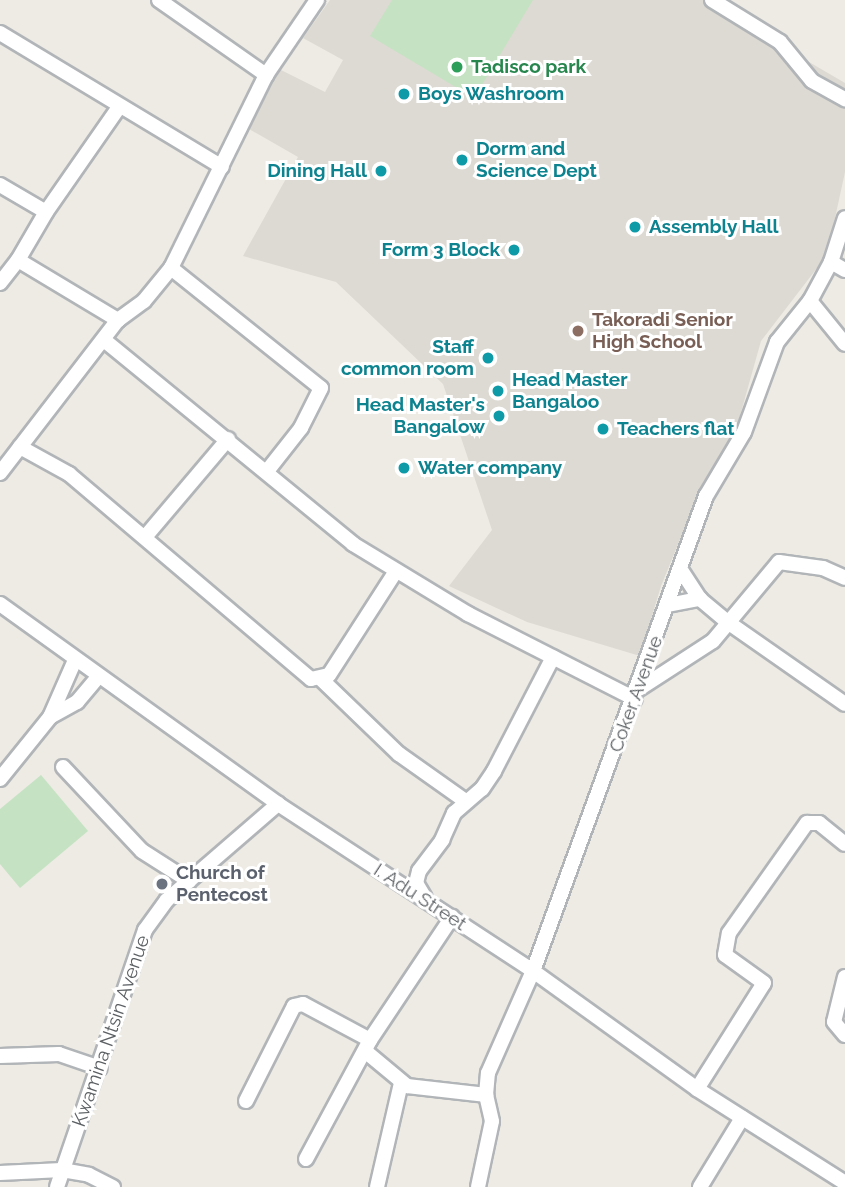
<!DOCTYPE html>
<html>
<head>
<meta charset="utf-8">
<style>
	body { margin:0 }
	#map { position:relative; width:845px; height:1187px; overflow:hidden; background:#edebe4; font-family:Raleway,sans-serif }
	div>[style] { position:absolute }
	.education>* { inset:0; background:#dddad3 }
	.green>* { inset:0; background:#c5e2c3 }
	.roads { filter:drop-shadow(2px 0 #b2b5b8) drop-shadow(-2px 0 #b2b5b8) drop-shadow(0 2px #b2b5b8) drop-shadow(0 -2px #b2b5b8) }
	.minor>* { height:14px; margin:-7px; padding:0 7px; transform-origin:7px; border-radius:7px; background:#fff }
	.dots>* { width:19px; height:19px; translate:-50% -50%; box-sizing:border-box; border:4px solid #fff; border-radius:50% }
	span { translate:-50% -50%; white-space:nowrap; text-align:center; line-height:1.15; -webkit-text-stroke:6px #fff; paint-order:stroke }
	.leisure-label { font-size:19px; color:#27864d; font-weight:700 }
	.left { translate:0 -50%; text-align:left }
	.culture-label { font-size:19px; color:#0d838f; font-weight:700 }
	.right { translate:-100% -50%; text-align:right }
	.education-label { font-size:19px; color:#785e54; font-weight:700 }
	.street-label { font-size:19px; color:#5c6063 }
	.worship-label { font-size:19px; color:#5b616d; font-weight:700 }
</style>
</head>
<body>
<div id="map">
	<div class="education">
		<div style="clip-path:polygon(330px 0,703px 0,845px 83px,845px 172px,827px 255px,761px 341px,736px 430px,704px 481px,661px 586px,640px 656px,527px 622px,449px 586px,492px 530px,443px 384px,336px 282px,243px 256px,298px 157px,249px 129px,279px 69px,325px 92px,343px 60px,303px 38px)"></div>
	</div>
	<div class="green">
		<div style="clip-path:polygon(392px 0,533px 0,474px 98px,370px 36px)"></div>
		<div style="clip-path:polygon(41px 775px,88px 831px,20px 888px,0 864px,0 809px)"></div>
	</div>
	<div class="roads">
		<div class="minor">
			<div style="left:159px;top:0;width:131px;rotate:35deg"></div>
			<div style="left:712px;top:0;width:80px;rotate:31.7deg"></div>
			<div style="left:780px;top:42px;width:50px;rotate:50.6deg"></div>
			<div style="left:812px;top:81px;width:38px;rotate:29deg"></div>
			<div style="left:0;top:33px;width:259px;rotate:31.1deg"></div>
			<div style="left:0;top:185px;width:53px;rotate:30.4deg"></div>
			<div style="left:46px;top:212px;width:128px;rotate:-55.2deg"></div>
			<div style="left:18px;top:260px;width:56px;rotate:-59.7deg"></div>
			<div style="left:831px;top:262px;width:16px;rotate:30deg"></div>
			<div style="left:171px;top:268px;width:192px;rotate:38.7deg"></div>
			<div style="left:321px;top:388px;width:45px;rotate:116.6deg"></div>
			<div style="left:301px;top:428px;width:53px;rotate:128.2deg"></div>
			<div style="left:0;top:283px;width:29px;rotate:-52deg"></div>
			<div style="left:18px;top:260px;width:117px;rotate:31deg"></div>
			<div style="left:810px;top:301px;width:55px;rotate:50.9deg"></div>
			<div style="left:104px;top:340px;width:322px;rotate:39.3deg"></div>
			<div style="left:353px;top:544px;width:135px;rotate:31.3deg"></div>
			<div style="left:468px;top:614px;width:187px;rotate:27deg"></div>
			<div style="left:20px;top:447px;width:56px;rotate:28.9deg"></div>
			<div style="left:69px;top:474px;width:317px;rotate:40.3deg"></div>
			<div style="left:311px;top:679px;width:18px;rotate:-13deg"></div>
			<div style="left:329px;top:675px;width:124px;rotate:-57.2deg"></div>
			<div style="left:0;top:473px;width:193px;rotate:-52.4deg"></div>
			<div style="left:118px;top:320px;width:32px;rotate:-36deg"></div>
			<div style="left:144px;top:301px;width:43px;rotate:-50.7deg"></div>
			<div style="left:171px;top:268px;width:215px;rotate:-63.8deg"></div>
			<div style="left:266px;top:75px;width:91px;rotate:-55.8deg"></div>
			<div style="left:146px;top:536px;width:127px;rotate:-49.8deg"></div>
			<div style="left:681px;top:570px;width:35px;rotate:57deg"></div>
			<div style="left:700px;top:599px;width:38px;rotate:40deg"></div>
			<div style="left:729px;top:623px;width:141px;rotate:34.9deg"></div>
			<div style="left:0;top:604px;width:342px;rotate:35.7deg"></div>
			<div style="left:278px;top:804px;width:305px;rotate:33.2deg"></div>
			<div style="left:533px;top:971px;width:202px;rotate:35.7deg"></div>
			<div style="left:697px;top:1089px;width:175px;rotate:32.4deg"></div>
			<div style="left:668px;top:605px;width:33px;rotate:-11deg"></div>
			<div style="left:322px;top:680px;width:107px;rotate:43.9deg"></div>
			<div style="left:399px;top:754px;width:80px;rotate:35.3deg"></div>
			<div style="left:639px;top:689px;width:88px;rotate:-33deg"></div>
			<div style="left:713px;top:641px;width:103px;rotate:-50.1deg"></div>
			<div style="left:779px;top:562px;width:44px;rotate:7.8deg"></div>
			<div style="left:823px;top:568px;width:24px;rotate:24deg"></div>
			<div style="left:50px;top:717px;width:31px;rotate:-29deg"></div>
			<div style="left:77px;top:702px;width:33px;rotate:-50deg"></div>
			<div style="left:63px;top:767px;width:115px;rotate:46.8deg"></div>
			<div style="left:142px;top:851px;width:56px;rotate:32.6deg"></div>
			<div style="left:0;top:779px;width:80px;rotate:-51.1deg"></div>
			<div style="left:50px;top:717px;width:62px;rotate:-66.3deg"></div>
			<div style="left:425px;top:898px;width:17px;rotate:-121deg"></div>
			<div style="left:416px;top:883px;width:12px;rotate:-76deg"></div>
			<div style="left:419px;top:871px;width:39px;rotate:-53deg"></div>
			<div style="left:442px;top:840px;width:30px;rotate:-66deg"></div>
			<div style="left:454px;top:813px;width:37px;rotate:-41deg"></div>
			<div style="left:482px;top:789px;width:22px;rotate:-56deg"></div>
			<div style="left:494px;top:771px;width:128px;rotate:-62.6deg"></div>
			<div style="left:845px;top:977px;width:46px;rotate:103.7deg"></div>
			<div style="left:834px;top:1022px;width:17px;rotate:50deg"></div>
			<div style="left:365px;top:1051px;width:55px;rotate:39.8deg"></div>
			<div style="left:407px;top:1086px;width:80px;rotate:6.5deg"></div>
			<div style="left:0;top:1056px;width:59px;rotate:-1.9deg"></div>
			<div style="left:59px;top:1054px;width:43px;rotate:18.9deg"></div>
			<div style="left:697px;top:1089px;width:125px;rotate:-57.7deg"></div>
			<div style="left:764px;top:983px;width:48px;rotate:-144.3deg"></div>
			<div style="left:725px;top:955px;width:22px;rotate:-80deg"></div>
			<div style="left:729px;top:933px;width:135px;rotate:-54.7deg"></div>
			<div style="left:807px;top:823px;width:12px"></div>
			<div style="left:819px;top:823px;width:33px;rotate:39deg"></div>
			<div style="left:246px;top:1101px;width:106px;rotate:-63.2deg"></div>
			<div style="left:294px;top:1006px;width:9px;rotate:-13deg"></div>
			<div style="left:303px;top:1004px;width:76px;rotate:28.2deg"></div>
			<div style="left:306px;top:1159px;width:135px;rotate:-61.7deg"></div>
			<div style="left:370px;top:1040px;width:148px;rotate:-56.3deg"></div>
			<div style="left:0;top:1173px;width:62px;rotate:-2.8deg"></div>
			<div style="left:62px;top:1170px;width:27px;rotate:10deg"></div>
			<div style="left:89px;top:1175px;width:27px;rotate:27deg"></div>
			<div style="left:57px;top:1187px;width:272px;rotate:-71.1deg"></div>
			<div style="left:145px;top:930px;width:37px;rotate:-54deg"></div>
			<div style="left:167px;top:900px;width:147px;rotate:-40.9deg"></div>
			<div style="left:377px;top:1187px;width:107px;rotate:-77deg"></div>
			<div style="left:478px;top:1187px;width:67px;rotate:-78deg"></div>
			<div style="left:492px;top:1121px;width:27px;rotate:-103deg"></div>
			<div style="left:486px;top:1095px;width:22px;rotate:-85deg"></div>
			<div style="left:488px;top:1073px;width:111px;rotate:-66.2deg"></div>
			<div style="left:533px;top:971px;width:506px;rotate:-69.99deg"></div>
			<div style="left:706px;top:496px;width:74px;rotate:-59.3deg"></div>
			<div style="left:744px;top:432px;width:96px;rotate:-69.9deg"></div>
			<div style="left:777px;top:342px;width:53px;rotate:-51.2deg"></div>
			<div style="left:810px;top:301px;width:44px;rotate:-61.7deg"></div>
			<div style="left:831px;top:262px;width:46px;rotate:-72.3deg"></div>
			<div style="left:700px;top:1187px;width:81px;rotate:-58.7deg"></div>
		</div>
	</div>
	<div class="dots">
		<div style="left:457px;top:67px;background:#2e9e5b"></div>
		<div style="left:404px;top:94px;background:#0f9aa8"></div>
		<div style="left:462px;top:160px;background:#0f9aa8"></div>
		<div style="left:381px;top:171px;background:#0f9aa8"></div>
		<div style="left:635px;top:227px;background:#0f9aa8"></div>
		<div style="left:514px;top:250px;background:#0f9aa8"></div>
		<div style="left:578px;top:331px;background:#8d6e63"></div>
		<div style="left:488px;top:358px;background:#0f9aa8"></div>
		<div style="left:498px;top:391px;background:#0f9aa8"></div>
		<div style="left:499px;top:416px;background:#0f9aa8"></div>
		<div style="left:603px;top:429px;background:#0f9aa8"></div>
		<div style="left:404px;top:468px;background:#0f9aa8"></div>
		<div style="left:162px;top:884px;background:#6b7280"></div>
	</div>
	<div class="leisure-label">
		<span class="left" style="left:471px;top:67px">Tadisco park</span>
	</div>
	<div class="culture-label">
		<span class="left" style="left:418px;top:94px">Boys Washroom</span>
		<span class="left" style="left:476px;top:160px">Dorm and<br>Science Dept</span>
		<span class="right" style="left:367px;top:171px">Dining Hall</span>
		<span class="left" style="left:649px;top:227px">Assembly Hall</span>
		<span class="right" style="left:500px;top:250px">Form 3 Block</span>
		<span class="right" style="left:474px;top:358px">Staff<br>common room</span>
		<span class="left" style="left:512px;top:391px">Head Master<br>Bangaloo</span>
		<span class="right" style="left:485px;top:416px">Head Master's<br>Bangalow</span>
		<span class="left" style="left:617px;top:429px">Teachers flat</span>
		<span class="left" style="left:418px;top:468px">Water company</span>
	</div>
	<div class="education-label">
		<span class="left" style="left:592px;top:331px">Takoradi Senior<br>High School</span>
	</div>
	<div class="street-label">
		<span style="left:636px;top:694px;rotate:-70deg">Coker Avenue</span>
		<span style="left:420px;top:897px;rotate:33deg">I. Adu Street</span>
		<span style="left:111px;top:1031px;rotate:-71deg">Kwamina Ntsin Avenue</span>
	</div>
	<div class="worship-label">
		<span class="left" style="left:176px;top:884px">Church of<br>Pentecost</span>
	</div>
</div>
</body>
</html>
